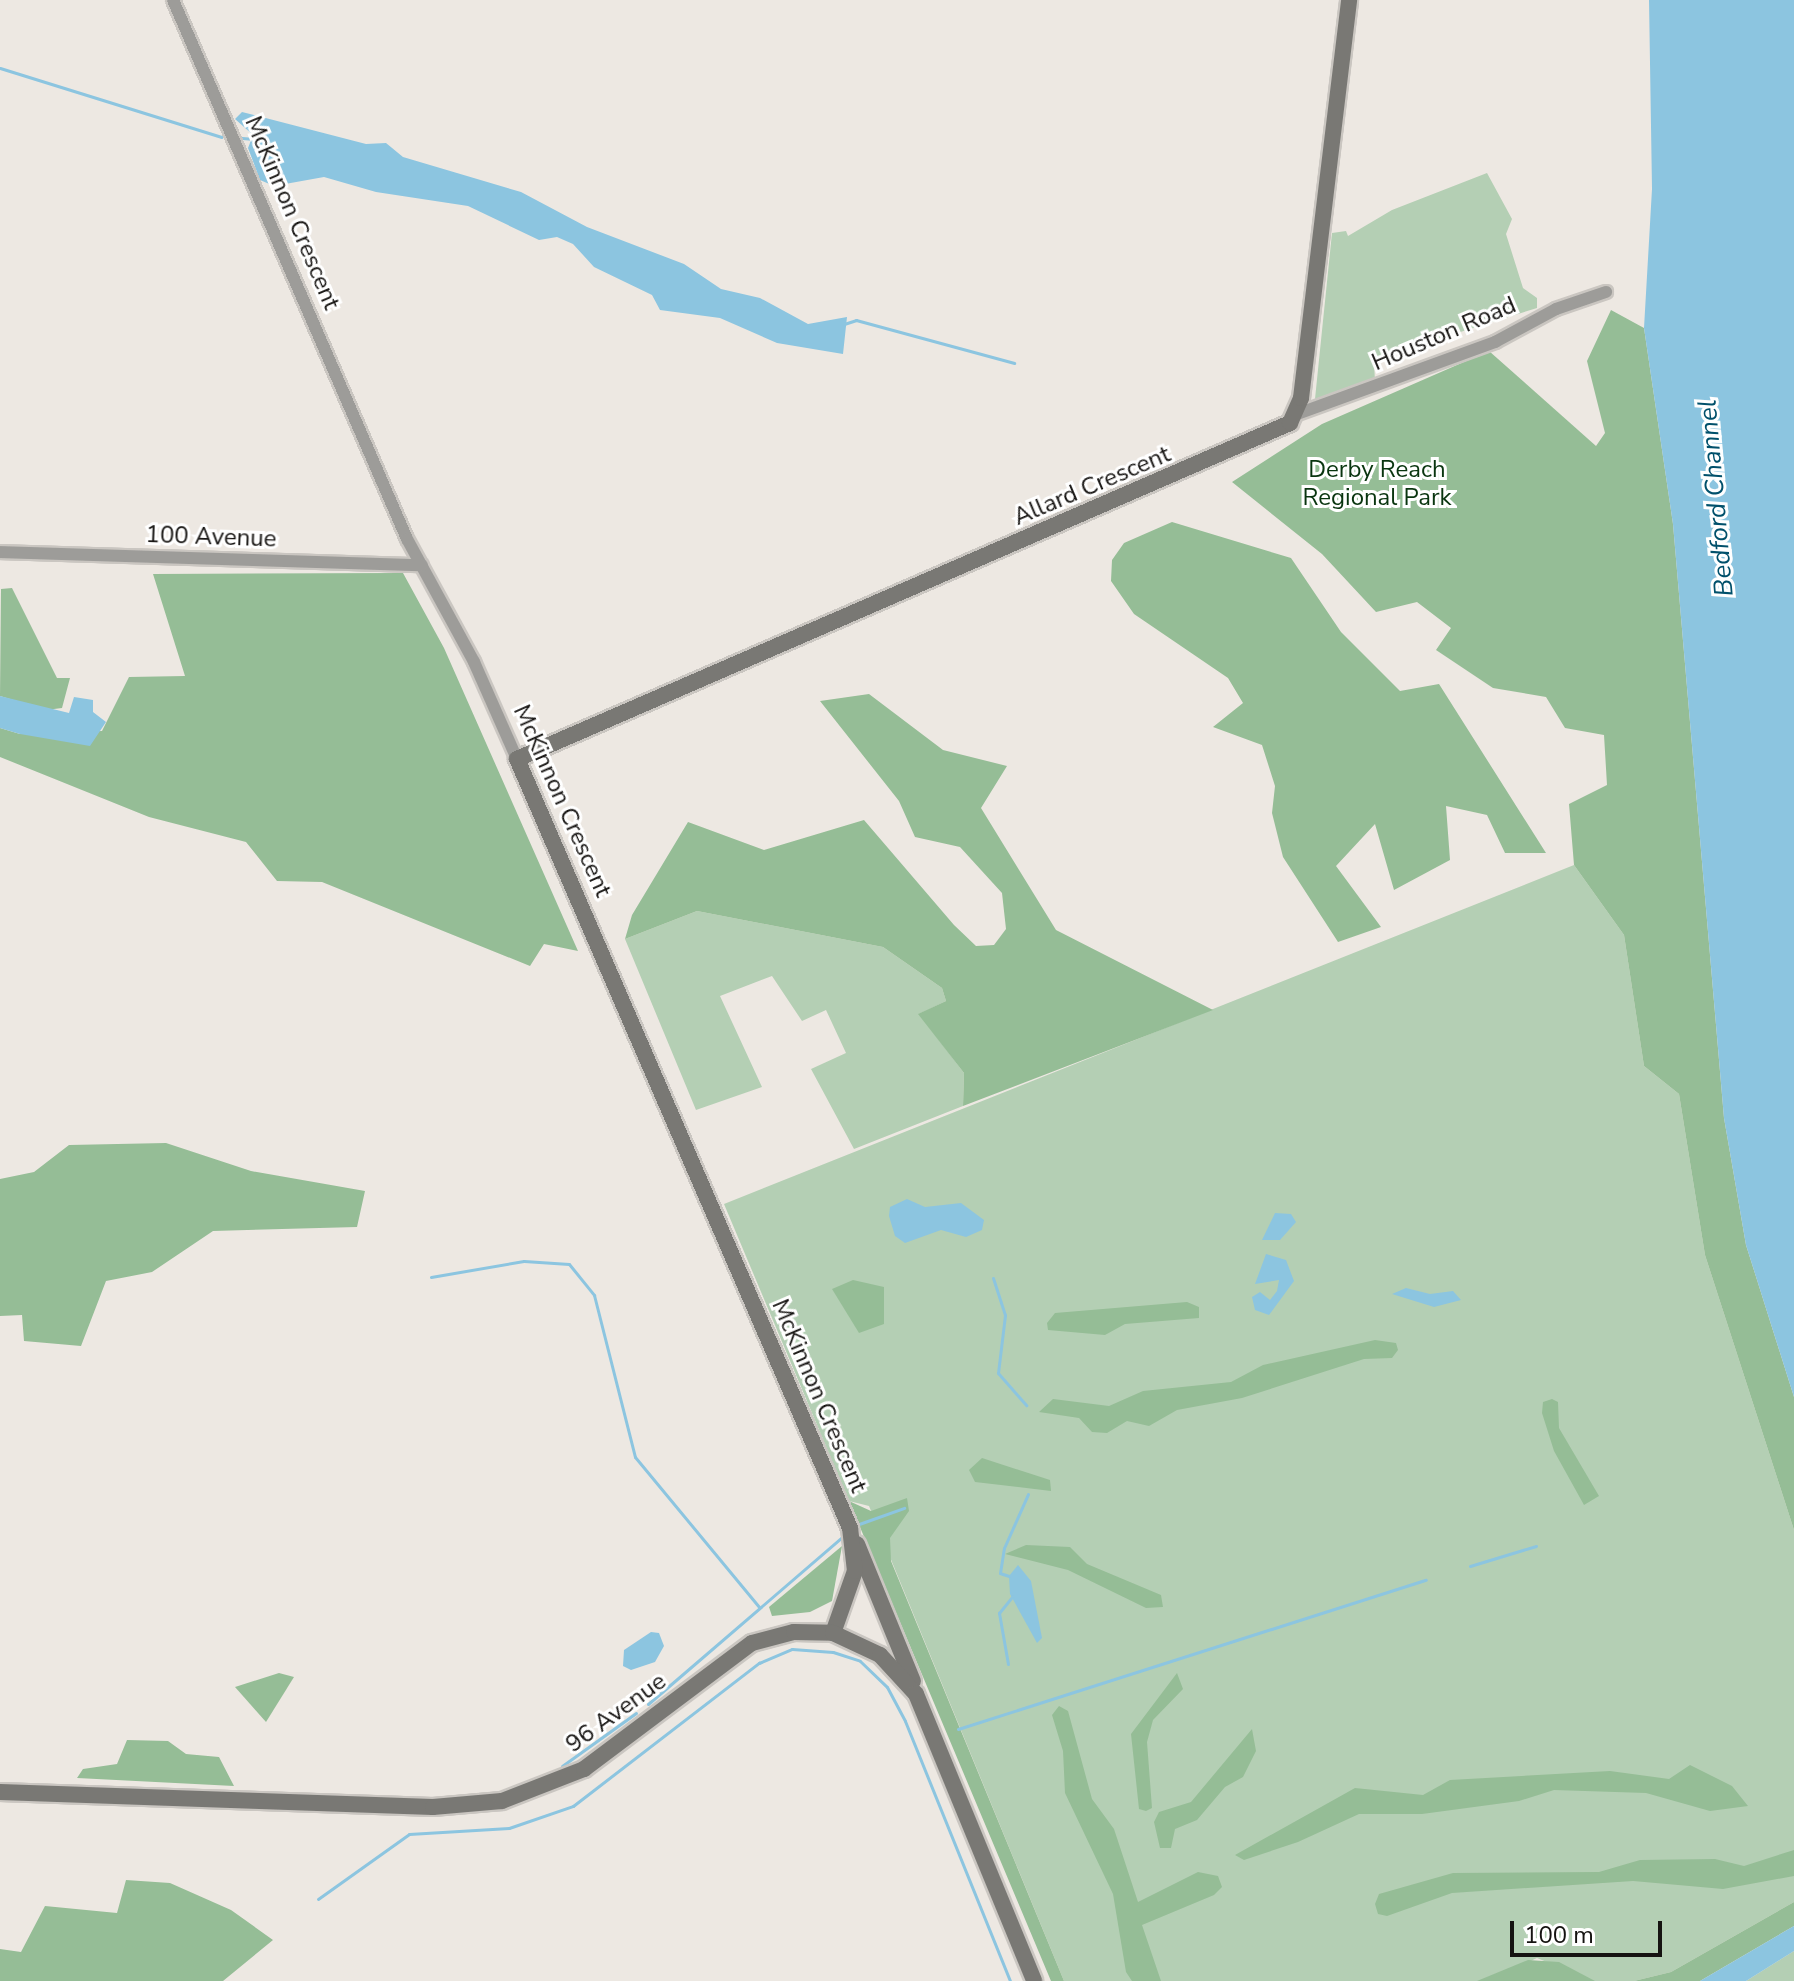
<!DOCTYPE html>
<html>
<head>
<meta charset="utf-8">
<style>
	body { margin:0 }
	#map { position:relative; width:1794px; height:1981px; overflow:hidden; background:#ede8e2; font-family:"Nunito Sans",sans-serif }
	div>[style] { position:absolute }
	.green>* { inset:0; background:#b4cfb4 }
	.forest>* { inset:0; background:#95bd96 }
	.water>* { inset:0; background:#8cc5e0 }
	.stream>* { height:3px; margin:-1.5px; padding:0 1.5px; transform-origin:1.5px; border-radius:1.5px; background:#8cc5e0 }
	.roads { filter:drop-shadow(2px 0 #cac6c1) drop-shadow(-2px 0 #cac6c1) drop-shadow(0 2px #cac6c1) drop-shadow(0 -2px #cac6c1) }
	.street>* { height:12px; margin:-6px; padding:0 6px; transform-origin:6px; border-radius:6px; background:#9d9c99 }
	.secondary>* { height:16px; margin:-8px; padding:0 8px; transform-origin:8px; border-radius:8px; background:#797874 }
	span { translate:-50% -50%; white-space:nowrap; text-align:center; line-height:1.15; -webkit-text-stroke:6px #fff; paint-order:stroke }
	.street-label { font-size:24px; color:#151311 }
	.park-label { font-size:24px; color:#09350f }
	.water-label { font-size:26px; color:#00506b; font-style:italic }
	.scale { position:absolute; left:1510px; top:1921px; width:152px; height:36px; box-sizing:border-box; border:4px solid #151311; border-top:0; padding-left:10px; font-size:24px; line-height:28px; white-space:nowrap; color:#151311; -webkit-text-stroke:6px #fff; paint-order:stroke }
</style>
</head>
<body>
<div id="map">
	<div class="green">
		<div style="clip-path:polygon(1487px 173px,1512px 219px,1506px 234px,1523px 288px,1537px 298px,1537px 308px,1393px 353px,1374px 363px,1375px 381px,1315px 399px,1332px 233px,1346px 231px,1348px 236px,1392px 210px)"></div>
		<div style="clip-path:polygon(1574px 865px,1624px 935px,1644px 1066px,1679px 1094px,1705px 1255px,1794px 1530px,1794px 1902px,1671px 1972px,1634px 1981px,1593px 1981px,1537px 1958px,1487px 1981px,1064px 1981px,869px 1506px,849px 1501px,724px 1204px)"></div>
		<div style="clip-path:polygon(697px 911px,883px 947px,942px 988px,946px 1001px,919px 1014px,964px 1073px,963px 1106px,854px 1149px,811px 1069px,846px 1053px,826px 1010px,802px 1021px,772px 976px,720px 996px,762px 1087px,696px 1110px,625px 939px)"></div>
		<div style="clip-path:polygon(1794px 1951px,1794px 1981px,1746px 1981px)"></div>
	</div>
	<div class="forest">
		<div style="clip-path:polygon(1611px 310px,1644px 328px,1673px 524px,1724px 1118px,1746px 1245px,1794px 1397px,1794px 1530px,1705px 1255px,1679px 1094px,1644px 1066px,1624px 935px,1574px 865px,1569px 804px,1607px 785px,1604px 735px,1565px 728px,1546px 697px,1493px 688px,1436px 650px,1451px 628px,1417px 602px,1376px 612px,1322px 554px,1232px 482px,1322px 424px,1489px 351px,1596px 446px,1605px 433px,1587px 361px)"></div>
		<div style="clip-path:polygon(1172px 522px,1291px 558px,1341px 632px,1400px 691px,1439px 684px,1546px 853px,1505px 853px,1487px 815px,1446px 806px,1450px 860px,1394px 890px,1375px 824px,1336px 866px,1381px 927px,1338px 942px,1283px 857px,1272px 813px,1275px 786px,1262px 745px,1213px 727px,1243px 703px,1228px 678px,1134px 614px,1111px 581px,1112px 560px,1124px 543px)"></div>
		<div style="clip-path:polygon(403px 573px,444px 648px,578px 951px,544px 944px,530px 966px,322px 882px,277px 881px,246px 842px,149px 817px,0 757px,0 728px,20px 734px,102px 731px,129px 677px,185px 676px,153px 574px)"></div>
		<div style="clip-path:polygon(12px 588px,57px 678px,70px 678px,62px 708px,46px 710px,0 696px,1px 589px)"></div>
		<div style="clip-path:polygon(869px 694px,943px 750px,1007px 766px,981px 808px,1056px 930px,1213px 1010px,963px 1106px,964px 1073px,918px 1014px,946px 1001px,942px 988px,883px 947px,697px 911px,625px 939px,632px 915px,688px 822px,764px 850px,864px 820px,954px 925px,976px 946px,994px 945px,1006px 929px,1002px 893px,960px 847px,915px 837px,899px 801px,820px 701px)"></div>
		<div style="clip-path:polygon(166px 1143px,251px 1171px,365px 1191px,357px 1227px,213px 1231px,152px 1272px,106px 1281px,81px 1346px,24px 1341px,22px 1315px,0 1316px,0 1179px,34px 1172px,69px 1145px)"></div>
		<div style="clip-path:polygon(853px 1280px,884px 1287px,884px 1324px,859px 1333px,832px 1289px)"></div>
		<div style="clip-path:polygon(1187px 1302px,1199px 1307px,1199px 1318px,1125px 1324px,1105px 1335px,1048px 1330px,1047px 1323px,1055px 1313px)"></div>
		<div style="clip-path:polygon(1375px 1340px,1396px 1343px,1398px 1350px,1392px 1358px,1364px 1359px,1242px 1398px,1177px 1410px,1149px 1426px,1127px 1421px,1107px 1433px,1092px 1432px,1079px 1418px,1039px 1412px,1053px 1399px,1109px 1406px,1143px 1391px,1231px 1382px,1263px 1365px)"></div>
		<div style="clip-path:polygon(1552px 1399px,1558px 1402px,1559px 1428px,1599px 1496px,1584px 1505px,1554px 1451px,1542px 1413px,1543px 1402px)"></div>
		<div style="clip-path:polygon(982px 1458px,1050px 1480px,1051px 1491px,975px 1482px,969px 1470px)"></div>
		<div style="clip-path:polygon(907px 1498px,909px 1511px,890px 1538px,891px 1561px,1064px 1981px,1051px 1981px,849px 1501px,871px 1511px)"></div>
		<div style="clip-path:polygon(1026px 1545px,1070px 1547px,1087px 1564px,1161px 1595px,1163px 1607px,1146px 1608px,1068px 1570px,1005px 1554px)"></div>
		<div style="clip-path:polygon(842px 1546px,832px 1601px,810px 1612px,772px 1616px,769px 1607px)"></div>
		<div style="clip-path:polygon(279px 1673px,294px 1677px,266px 1722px,235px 1687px)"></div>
		<div style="clip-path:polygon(1177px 1673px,1183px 1689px,1153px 1720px,1147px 1742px,1152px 1808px,1146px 1811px,1139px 1809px,1131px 1734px)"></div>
		<div style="clip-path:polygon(1059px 1706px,1068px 1711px,1092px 1799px,1114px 1829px,1138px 1902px,1198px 1872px,1218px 1876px,1222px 1887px,1214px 1895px,1142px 1925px,1161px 1981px,1132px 1981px,1126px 1972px,1113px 1894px,1065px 1793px,1063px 1751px,1052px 1715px)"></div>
		<div style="clip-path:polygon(1252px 1729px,1256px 1751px,1243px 1777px,1225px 1787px,1197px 1820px,1175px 1829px,1171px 1848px,1160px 1848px,1154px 1822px,1159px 1812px,1191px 1802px)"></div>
		<div style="clip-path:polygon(127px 1740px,168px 1741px,186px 1754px,219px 1757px,234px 1786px,77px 1778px,83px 1769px,117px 1764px)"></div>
		<div style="clip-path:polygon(1690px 1765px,1732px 1786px,1748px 1806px,1710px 1811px,1646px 1793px,1554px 1790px,1519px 1801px,1422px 1814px,1359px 1814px,1298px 1842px,1244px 1860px,1235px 1855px,1355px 1788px,1423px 1795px,1450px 1780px,1610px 1771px,1669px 1779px)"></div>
		<div style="clip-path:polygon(1794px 1850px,1794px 1876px,1723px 1889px,1633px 1881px,1452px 1893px,1387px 1916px,1378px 1914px,1375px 1904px,1379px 1894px,1453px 1873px,1599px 1872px,1640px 1860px,1715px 1859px,1744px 1866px)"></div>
		<div style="clip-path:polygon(126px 1880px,170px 1883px,231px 1910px,273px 1940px,223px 1981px,0 1981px,0 1949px,21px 1952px,45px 1906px,117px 1913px)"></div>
		<div style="clip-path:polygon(1794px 1902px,1794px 1926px,1700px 1981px,1634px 1981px,1671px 1972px)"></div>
		<div style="clip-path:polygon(1528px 1960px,1559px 1962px,1595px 1981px,1477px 1981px)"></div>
	</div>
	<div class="water">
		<div style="clip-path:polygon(1649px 0,1794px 0,1794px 1397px,1746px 1245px,1724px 1118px,1673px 524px,1644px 328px,1652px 189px)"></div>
		<div style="clip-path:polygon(242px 112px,366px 144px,386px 143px,403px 157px,521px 192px,587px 227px,684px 264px,721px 289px,760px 298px,808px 324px,847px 317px,843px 354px,777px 343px,720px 318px,660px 310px,652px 295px,594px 267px,573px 244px,557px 237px,539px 240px,468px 206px,376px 192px,324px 177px,274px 186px,260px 180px,248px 148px,253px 135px,235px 119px)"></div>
		<div style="clip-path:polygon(0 696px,69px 713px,74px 697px,93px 700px,93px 712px,106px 722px,90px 746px,20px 734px,0 728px)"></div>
		<div style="clip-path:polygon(907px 1199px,925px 1207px,961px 1203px,984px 1220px,982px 1230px,966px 1237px,941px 1230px,905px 1243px,895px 1236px,889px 1216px,890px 1207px)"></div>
		<div style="clip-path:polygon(1275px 1213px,1291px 1214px,1296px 1222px,1280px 1240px,1262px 1240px)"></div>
		<div style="clip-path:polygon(1266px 1254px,1286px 1260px,1294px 1281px,1269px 1315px,1255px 1310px,1252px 1297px,1260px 1292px,1270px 1300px,1277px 1291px,1279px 1280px,1255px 1284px)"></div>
		<div style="clip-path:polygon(1406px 1288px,1430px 1294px,1453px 1291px,1461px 1300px,1434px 1307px,1392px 1294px)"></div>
		<div style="clip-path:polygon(1018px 1565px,1031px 1581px,1042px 1638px,1037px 1643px,1010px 1594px,1009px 1576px)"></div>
		<div style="clip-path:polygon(651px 1632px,659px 1633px,664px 1646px,655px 1662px,631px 1670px,623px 1666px,624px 1650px)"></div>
		<div style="clip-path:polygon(1794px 1926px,1794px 1951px,1746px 1981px,1700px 1981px)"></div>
	</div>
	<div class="stream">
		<div style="left:0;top:68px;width:232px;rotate:17.3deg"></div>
		<div style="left:242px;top:138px;width:13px;rotate:4deg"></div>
		<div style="left:844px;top:324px;width:13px;rotate:-18deg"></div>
		<div style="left:856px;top:320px;width:164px;rotate:15.2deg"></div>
		<div style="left:431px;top:1277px;width:94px;rotate:-9.8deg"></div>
		<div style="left:524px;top:1261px;width:45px;rotate:3.8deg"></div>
		<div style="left:569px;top:1264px;width:40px;rotate:51deg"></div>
		<div style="left:594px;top:1295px;width:167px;rotate:75.8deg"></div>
		<div style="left:635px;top:1457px;width:195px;rotate:50.4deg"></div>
		<div style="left:993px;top:1278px;width:39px;rotate:72deg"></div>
		<div style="left:1005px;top:1315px;width:58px;rotate:96.9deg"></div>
		<div style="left:998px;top:1373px;width:43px;rotate:48.8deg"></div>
		<div style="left:859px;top:1524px;width:48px;rotate:-19.6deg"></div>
		<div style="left:1470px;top:1566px;width:69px;rotate:-16.9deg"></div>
		<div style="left:1009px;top:1576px;width:9px;rotate:-162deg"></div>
		<div style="left:1000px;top:1573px;width:25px;rotate:-81deg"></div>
		<div style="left:1004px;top:1548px;width:59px;rotate:-66deg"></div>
		<div style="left:1008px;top:1664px;width:52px;rotate:-100deg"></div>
		<div style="left:999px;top:1613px;width:21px;rotate:-51deg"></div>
		<div style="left:648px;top:1704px;width:257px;rotate:-40.7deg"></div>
		<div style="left:958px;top:1729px;width:491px;rotate:-17.7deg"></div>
		<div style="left:562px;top:1766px;width:91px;rotate:-35.6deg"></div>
		<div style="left:318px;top:1899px;width:112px;rotate:-35.5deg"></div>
		<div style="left:409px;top:1834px;width:100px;rotate:-3.4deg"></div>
		<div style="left:509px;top:1828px;width:68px;rotate:-19deg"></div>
		<div style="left:573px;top:1806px;width:235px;rotate:-37.6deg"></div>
		<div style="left:759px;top:1663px;width:36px;rotate:-23deg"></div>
		<div style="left:792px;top:1649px;width:41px;rotate:4.2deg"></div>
		<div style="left:833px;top:1652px;width:28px;rotate:18deg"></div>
		<div style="left:860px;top:1661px;width:37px;rotate:44deg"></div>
		<div style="left:887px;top:1687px;width:38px;rotate:62deg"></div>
		<div style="left:905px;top:1721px;width:280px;rotate:68deg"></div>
	</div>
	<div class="roads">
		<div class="street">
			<div style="left:173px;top:0;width:588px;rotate:66.53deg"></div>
			<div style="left:407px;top:539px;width:140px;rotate:61.4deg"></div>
			<div style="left:474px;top:662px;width:106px;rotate:66.1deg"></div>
			<div style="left:1297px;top:414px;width:211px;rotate:-20deg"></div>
			<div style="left:1495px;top:342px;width:69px;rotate:-28.4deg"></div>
			<div style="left:1556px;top:309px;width:53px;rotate:-18.8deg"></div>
			<div style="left:0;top:552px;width:422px;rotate:1.8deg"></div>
		</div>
		<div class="secondary">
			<div style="left:857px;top:1544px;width:148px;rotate:67.8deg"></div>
			<div style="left:833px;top:1633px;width:66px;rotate:-70.5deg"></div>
			<div style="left:855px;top:1571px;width:43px;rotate:-96.6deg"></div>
			<div style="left:850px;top:1528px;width:838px;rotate:-113.41deg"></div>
			<div style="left:517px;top:759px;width:843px;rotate:-23.49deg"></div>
			<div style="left:1290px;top:423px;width:27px;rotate:-66deg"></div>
			<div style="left:1301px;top:398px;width:401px;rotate:-83.1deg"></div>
			<div style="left:0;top:1792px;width:433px;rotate:2deg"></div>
			<div style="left:433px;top:1807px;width:69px;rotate:-5deg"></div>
			<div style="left:502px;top:1801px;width:88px;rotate:-21.3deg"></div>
			<div style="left:584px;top:1769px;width:210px;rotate:-36.9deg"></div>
			<div style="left:752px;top:1643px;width:43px;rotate:-14.7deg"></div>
			<div style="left:794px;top:1632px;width:39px;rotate:1deg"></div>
			<div style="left:833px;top:1633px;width:52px;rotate:25.1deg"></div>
			<div style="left:880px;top:1655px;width:53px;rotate:47.3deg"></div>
			<div style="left:916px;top:1694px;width:310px;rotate:67.6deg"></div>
		</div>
	</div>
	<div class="street-label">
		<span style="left:292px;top:213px;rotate:67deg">McKinnon Crescent</span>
		<span style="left:1444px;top:334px;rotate:-23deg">Houston Road</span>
		<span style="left:1092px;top:486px;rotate:-23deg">Allard Crescent</span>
		<span style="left:211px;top:537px;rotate:2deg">100 Avenue</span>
		<span style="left:562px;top:801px;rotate:66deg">McKinnon Crescent</span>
		<span style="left:819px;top:1396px;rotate:67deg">McKinnon Crescent</span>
		<span style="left:616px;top:1713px;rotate:-36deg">96 Avenue</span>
	</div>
	<div class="park-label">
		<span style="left:1377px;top:484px">Derby Reach<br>Regional Park</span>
	</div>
	<div class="water-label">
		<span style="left:1716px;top:498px;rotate:-95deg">Bedford Channel</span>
	</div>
	<div class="scale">100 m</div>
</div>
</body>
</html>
